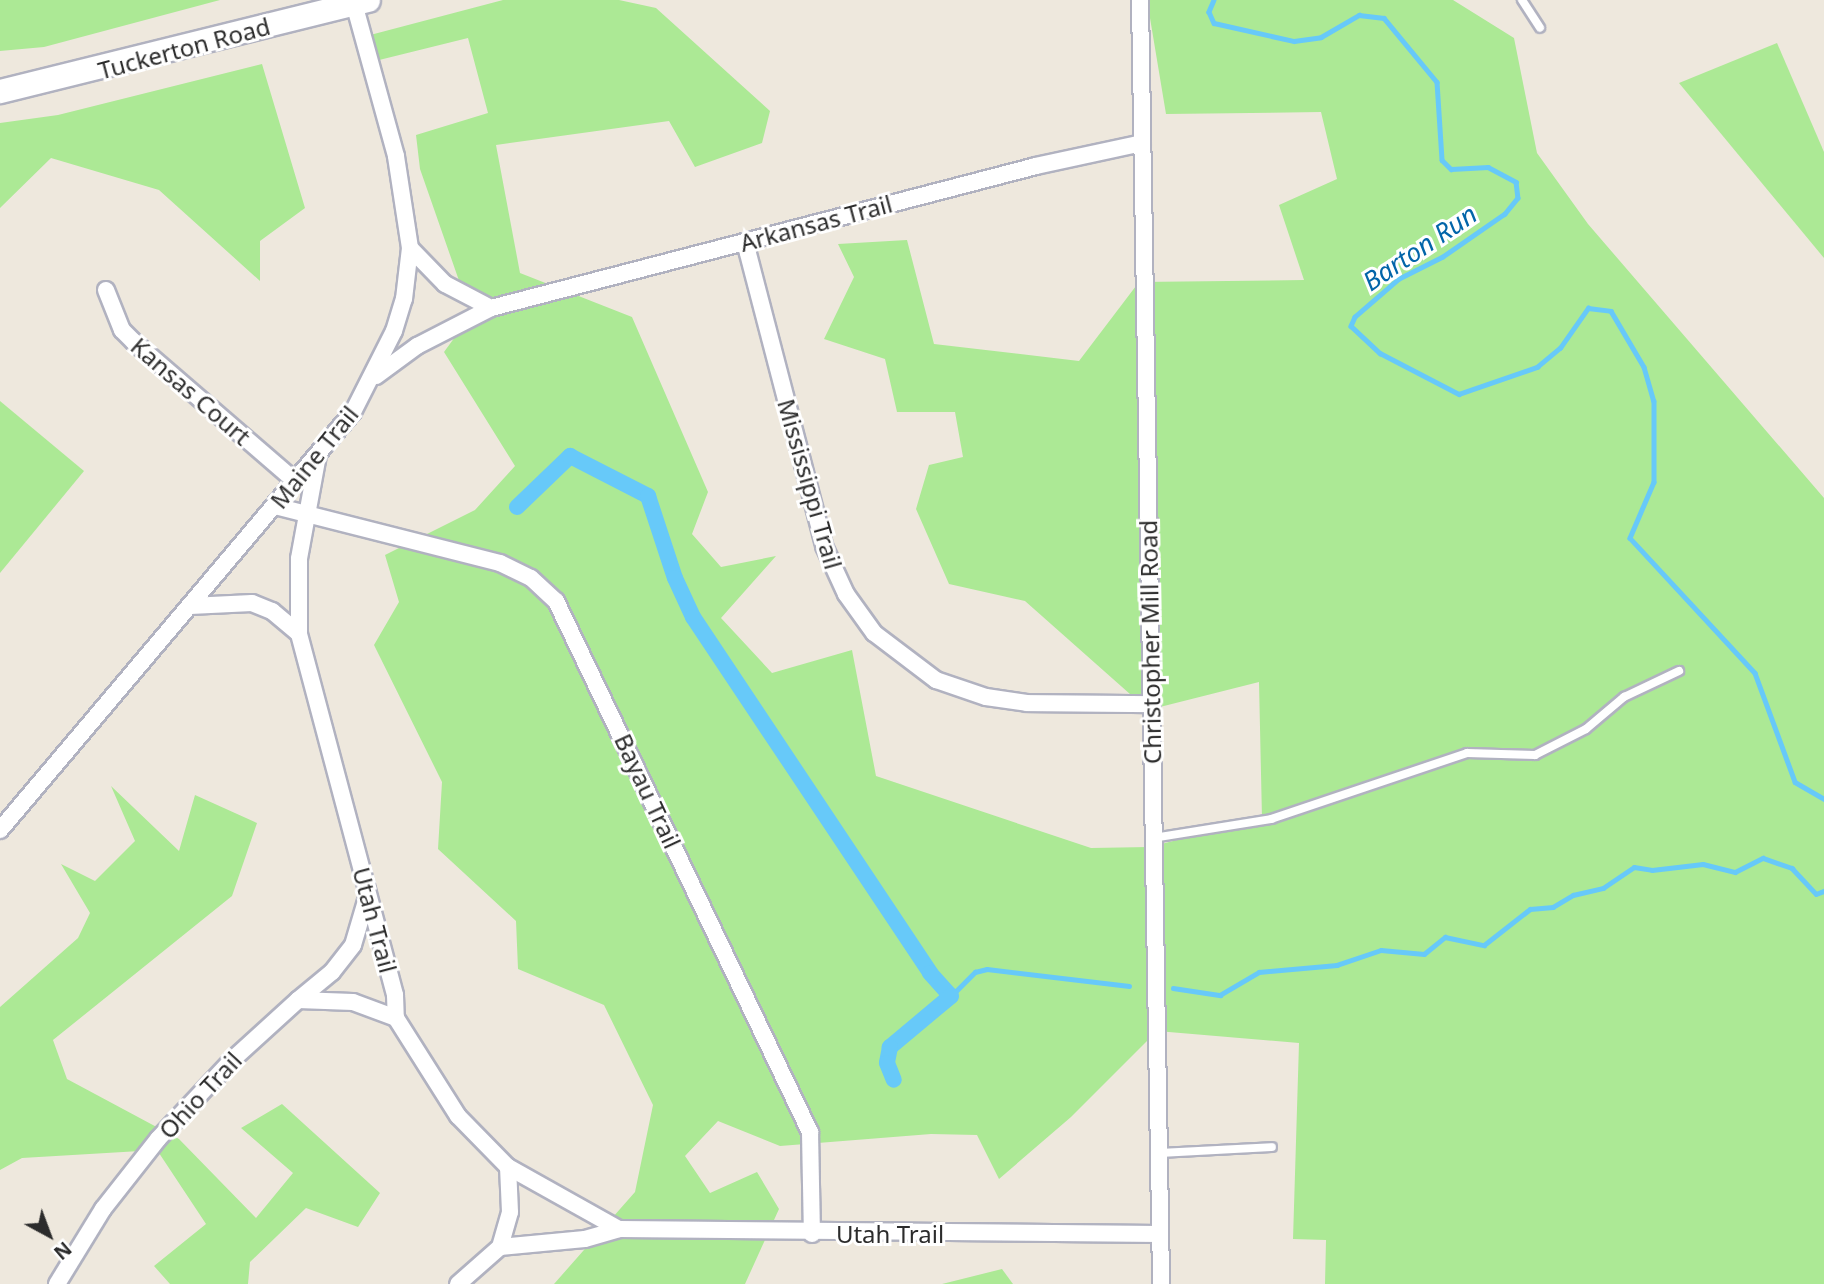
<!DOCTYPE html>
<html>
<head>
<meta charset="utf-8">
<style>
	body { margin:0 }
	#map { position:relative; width:1824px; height:1284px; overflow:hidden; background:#eee8dd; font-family:"Noto Sans",sans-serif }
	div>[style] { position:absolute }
	.green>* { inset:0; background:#ace995 }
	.stream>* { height:4.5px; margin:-2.25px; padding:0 2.25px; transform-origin:2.25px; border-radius:2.25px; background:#67c9f9 }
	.canal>* { height:16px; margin:-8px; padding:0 8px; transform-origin:8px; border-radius:8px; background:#67c9f9 }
	.roads { filter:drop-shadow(2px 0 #b1b2c0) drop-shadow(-2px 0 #b1b2c0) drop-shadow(0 2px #b1b2c0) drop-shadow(0 -2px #b1b2c0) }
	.service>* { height:8px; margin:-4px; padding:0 4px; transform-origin:4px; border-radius:4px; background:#fff }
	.minor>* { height:16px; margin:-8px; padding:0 8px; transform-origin:8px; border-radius:8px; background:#fff }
	.secondary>* { height:23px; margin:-11.5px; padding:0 11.5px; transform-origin:11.5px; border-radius:11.5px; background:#fff }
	span { translate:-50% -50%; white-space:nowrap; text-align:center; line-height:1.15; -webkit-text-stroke:6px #fff; paint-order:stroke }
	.street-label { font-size:24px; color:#2c2c2c }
	.water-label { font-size:26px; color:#0265a9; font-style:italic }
	.north { position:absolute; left:14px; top:1200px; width:70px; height:70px; -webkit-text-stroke:5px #fff; paint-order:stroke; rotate:139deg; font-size:19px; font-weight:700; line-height:28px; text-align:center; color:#2c2c2c }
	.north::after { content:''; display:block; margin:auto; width:24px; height:32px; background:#2c2c2c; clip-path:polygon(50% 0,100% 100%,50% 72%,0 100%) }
</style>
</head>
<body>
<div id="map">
	<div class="green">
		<div style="clip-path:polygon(0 0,220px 0,44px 47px,0 51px)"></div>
		<div style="clip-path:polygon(503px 0,619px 0,656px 8px,770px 111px,762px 143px,695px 167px,669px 121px,496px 145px,520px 273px,632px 317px,708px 492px,692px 534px,721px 567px,776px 556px,721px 618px,772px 673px,852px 650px,876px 776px,1091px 848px,1149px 847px,1262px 819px,1259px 682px,1148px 710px,1025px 601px,949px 584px,916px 509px,929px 465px,963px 457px,955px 412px,897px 412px,885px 359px,824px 339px,854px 277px,838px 244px,907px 240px,934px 344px,1079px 361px,1139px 282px,1304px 280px,1279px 205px,1337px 179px,1321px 112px,1166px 114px,1147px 0,1453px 0,1514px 38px,1537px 153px,1588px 224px,1824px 498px,1824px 1284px,1325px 1284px,1326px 1240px,1293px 1239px,1299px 1043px,1157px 1031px,1071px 1117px,999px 1179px,977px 1135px,931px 1134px,780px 1146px,718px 1121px,685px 1156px,710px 1193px,757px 1172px,779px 1209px,745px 1284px,554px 1284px,635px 1192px,653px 1105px,604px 1005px,518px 969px,516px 921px,438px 849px,442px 782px,374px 645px,399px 602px,385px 555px,475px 510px,515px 466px,444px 352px,471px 315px,420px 169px,416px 135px,488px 113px,468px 38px,363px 64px,355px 39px)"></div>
		<div style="clip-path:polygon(1777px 43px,1824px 152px,1824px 258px,1679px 83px)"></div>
		<div style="clip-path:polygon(262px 64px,305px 208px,260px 241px,260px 281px,159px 190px,51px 158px,0 208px,0 123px,58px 115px)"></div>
		<div style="clip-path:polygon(0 401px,84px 471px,0 573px)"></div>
		<div style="clip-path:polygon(111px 786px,179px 851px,195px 795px,257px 823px,232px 896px,53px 1040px,67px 1079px,179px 1139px,256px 1218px,293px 1173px,241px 1128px,282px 1104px,380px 1193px,358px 1227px,306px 1208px,250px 1262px,248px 1284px,170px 1284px,154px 1266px,206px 1224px,157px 1150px,22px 1158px,0 1170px,0 1007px,78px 938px,90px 913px,61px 864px,95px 881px,135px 841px)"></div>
		<div style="clip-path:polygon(1002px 1269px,1013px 1284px,942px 1284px)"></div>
	</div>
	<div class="stream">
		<div style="left:1214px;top:0;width:13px;rotate:113deg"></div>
		<div style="left:1209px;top:12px;width:12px;rotate:66deg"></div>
		<div style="left:1214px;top:23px;width:82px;rotate:12.7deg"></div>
		<div style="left:1294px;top:41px;width:27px;rotate:-8deg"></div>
		<div style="left:1321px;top:37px;width:44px;rotate:-30.1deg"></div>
		<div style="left:1359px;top:15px;width:25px;rotate:7deg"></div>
		<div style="left:1384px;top:18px;width:83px;rotate:50.4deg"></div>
		<div style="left:1437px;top:82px;width:78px;rotate:86.3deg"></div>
		<div style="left:1442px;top:160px;width:13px;rotate:45deg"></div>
		<div style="left:1451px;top:169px;width:37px;rotate:-3deg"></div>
		<div style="left:1488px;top:167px;width:32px;rotate:28deg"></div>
		<div style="left:1516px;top:182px;width:16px;rotate:83deg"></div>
		<div style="left:1518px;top:198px;width:21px;rotate:129deg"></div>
		<div style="left:1505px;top:214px;width:75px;rotate:145.3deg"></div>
		<div style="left:1443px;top:257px;width:49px;rotate:153.4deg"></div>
		<div style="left:1399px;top:279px;width:58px;rotate:139.2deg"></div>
		<div style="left:1355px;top:317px;width:10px;rotate:114deg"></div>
		<div style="left:1351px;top:326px;width:40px;rotate:43deg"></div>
		<div style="left:1380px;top:353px;width:89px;rotate:27.4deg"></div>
		<div style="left:1459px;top:394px;width:83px;rotate:-19.1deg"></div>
		<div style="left:1537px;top:367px;width:30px;rotate:-40deg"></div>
		<div style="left:1560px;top:348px;width:49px;rotate:-55deg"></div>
		<div style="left:1588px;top:308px;width:23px;rotate:7deg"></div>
		<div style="left:1611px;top:311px;width:65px;rotate:59.5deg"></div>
		<div style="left:1644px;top:367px;width:35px;rotate:74deg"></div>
		<div style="left:1654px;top:401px;width:81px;rotate:90deg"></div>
		<div style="left:1654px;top:482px;width:61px;rotate:113.2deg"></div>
		<div style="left:1630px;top:538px;width:184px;rotate:47.2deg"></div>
		<div style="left:1755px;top:673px;width:116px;rotate:69.8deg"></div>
		<div style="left:1795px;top:782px;width:34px;rotate:30deg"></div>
		<div style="left:1173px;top:988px;width:48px;rotate:8.5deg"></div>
		<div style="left:1220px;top:995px;width:45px;rotate:-30.5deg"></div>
		<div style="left:1259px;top:972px;width:78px;rotate:-5.1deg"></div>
		<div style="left:1337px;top:965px;width:46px;rotate:-18.8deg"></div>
		<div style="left:1381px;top:950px;width:43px;rotate:5.3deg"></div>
		<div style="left:1424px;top:954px;width:27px;rotate:-39deg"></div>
		<div style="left:1445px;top:937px;width:40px;rotate:12deg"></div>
		<div style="left:1484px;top:945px;width:58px;rotate:-38deg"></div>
		<div style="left:1530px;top:909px;width:23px;rotate:-5deg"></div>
		<div style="left:1553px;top:907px;width:23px;rotate:-31deg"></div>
		<div style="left:1573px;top:895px;width:31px;rotate:-13deg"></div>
		<div style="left:1603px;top:888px;width:37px;rotate:-34deg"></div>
		<div style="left:1634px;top:867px;width:18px;rotate:9deg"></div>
		<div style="left:1652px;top:870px;width:51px;rotate:-6.7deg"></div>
		<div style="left:1703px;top:864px;width:33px;rotate:14deg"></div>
		<div style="left:1735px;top:872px;width:31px;rotate:-27deg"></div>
		<div style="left:1763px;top:858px;width:31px;rotate:19deg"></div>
		<div style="left:1792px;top:868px;width:35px;rotate:47deg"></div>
		<div style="left:1816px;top:894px;width:9px;rotate:-21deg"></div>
		<div style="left:951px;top:996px;width:34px;rotate:-45deg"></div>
		<div style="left:975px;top:972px;width:12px;rotate:-14deg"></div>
		<div style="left:987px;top:969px;width:143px;rotate:6.8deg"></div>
	</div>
	<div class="canal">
		<div style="left:517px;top:507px;width:74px;rotate:-43.9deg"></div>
		<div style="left:570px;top:456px;width:88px;rotate:27.1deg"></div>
		<div style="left:648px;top:496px;width:86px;rotate:71.8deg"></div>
		<div style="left:675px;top:578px;width:43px;rotate:65.2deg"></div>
		<div style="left:693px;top:617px;width:428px;rotate:56.3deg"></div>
		<div style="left:930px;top:973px;width:31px;rotate:48deg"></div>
		<div style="left:951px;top:996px;width:80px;rotate:140.1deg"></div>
		<div style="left:890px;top:1047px;width:16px;rotate:101deg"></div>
		<div style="left:887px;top:1063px;width:18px;rotate:68deg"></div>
	</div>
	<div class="roads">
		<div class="service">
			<div style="left:1522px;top:0;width:33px;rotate:57deg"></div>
			<div style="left:1153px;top:838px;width:120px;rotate:-9.1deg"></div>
			<div style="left:1271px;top:819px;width:207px;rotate:-18.6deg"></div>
			<div style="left:1467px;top:753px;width:68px;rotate:1.7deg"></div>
			<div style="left:1535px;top:755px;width:57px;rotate:-27deg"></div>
			<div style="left:1586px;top:729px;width:50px;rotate:-40.1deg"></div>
			<div style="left:1624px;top:697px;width:61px;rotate:-25.3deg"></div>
			<div style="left:1159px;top:1153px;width:113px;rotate:-3deg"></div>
		</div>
		<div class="minor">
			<div style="left:1140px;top:0;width:1284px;rotate:89.06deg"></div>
			<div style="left:745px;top:242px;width:314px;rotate:75.4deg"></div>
			<div style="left:824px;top:546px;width:53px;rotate:65.4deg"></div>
			<div style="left:846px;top:594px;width:48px;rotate:54.3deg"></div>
			<div style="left:874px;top:633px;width:78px;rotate:37.2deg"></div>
			<div style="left:936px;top:680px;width:53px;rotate:18.8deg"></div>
			<div style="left:986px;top:697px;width:41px;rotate:8.3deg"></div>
			<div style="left:1027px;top:703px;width:124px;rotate:0.5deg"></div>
			<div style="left:106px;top:290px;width:43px;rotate:68.2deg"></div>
			<div style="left:122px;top:330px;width:17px;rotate:45deg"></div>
			<div style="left:134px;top:342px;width:211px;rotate:40.8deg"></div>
			<div style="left:491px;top:308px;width:563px;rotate:-14.6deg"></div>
			<div style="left:1036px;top:166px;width:108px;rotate:-12.2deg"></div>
			<div style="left:376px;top:376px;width:51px;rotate:-36.2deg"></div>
			<div style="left:417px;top:346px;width:83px;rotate:-27.2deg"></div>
			<div style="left:491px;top:308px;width:52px;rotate:-152.4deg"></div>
			<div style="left:445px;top:284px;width:50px;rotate:-134.2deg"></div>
			<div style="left:318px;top:455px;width:106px;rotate:100.4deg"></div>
			<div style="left:299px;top:559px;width:75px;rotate:90deg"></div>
			<div style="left:299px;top:634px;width:374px;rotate:75.1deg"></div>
			<div style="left:395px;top:995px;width:23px;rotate:88deg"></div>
			<div style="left:396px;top:1018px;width:116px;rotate:57.7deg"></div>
			<div style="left:458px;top:1116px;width:71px;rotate:45.6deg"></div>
			<div style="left:508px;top:1167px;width:127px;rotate:29.2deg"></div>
			<div style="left:619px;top:1229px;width:541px;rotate:0.53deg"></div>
			<div style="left:275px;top:506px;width:232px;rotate:14.2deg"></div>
			<div style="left:500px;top:563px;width:34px;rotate:26deg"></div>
			<div style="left:531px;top:578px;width:34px;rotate:43deg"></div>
			<div style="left:556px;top:601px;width:589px;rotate:64.44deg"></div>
			<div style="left:810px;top:1132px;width:102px;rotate:88.9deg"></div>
			<div style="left:190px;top:606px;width:62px;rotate:-2.8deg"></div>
			<div style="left:252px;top:603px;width:22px;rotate:22deg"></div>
			<div style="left:272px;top:611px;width:35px;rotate:40deg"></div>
			<div style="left:0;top:830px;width:547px;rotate:-49.82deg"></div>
			<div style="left:353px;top:412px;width:91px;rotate:-63.2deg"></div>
			<div style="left:394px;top:331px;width:34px;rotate:-73deg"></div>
			<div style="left:404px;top:299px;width:51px;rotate:-83.3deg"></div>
			<div style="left:410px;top:248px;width:93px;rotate:-98.7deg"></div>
			<div style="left:396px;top:156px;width:158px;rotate:-105.4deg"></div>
			<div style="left:298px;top:1000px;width:44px;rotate:-39.5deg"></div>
			<div style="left:332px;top:972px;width:34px;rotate:-52deg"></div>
			<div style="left:353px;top:945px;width:46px;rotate:-73.5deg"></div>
			<div style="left:500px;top:1247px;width:85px;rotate:-5.4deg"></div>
			<div style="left:585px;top:1239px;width:35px;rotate:-16deg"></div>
			<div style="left:57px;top:1284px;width:88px;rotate:-58.5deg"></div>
			<div style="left:103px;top:1209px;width:89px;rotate:-51.8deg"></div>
			<div style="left:158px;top:1139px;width:107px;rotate:-46.9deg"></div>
			<div style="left:231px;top:1061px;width:91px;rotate:-42.3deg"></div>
			<div style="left:298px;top:1000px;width:55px;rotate:2.1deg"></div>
			<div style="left:353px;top:1002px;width:46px;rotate:20.4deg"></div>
			<div style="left:458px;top:1284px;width:56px;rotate:-41.4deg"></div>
			<div style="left:500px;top:1247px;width:36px;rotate:-74deg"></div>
			<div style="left:510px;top:1212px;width:45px;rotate:-92.5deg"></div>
		</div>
		<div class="secondary">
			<div style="left:0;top:91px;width:379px;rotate:-13.9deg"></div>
		</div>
	</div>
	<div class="street-label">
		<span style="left:184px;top:48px;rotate:-15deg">Tuckerton Road</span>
		<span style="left:816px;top:223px;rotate:-15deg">Arkansas Trail</span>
		<span style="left:191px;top:391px;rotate:41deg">Kansas Court</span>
		<span style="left:314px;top:457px;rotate:-51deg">Maine Trail</span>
		<span style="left:810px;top:484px;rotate:74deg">Mississippi Trail</span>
		<span style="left:1150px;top:642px;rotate:-91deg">Christopher Mill Road</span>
		<span style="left:648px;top:791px;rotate:65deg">Bayau Trail</span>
		<span style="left:375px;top:920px;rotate:75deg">Utah Trail</span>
		<span style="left:200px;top:1095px;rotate:-47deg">Ohio Trail</span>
		<span style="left:890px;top:1234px">Utah Trail</span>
	</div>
	<div class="water-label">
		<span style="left:1420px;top:248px;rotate:-34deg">Barton Run</span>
	</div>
	<div class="north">N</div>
</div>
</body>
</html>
